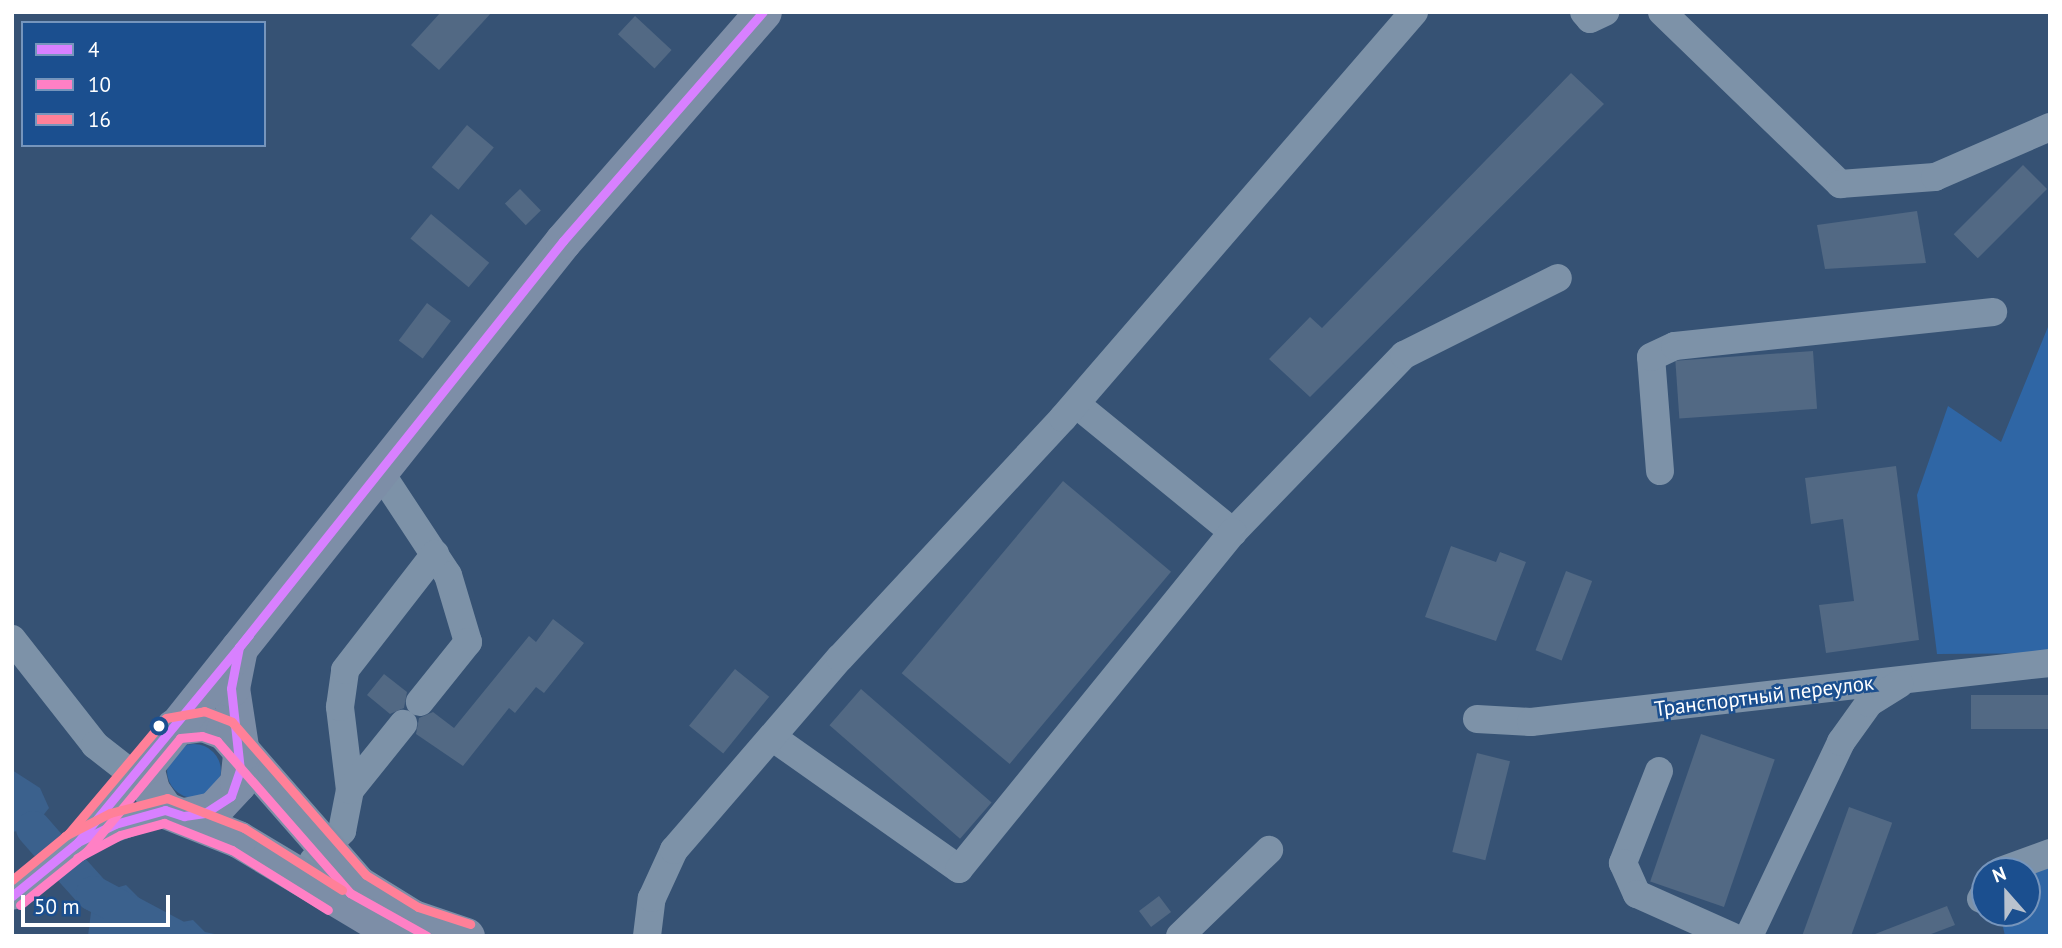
<!DOCTYPE html>
<html>
<head>
<meta charset="utf-8">
<style>
	body { margin:0 }
	#map { position:relative; width:2062px; height:948px; overflow:hidden; background:#365274; font-family:"PT Sans",sans-serif }
	div>[style] { position:absolute }
	.green>* { inset:0; background:#2f66a5 }
	.round { border-radius:50% }
	.water>* { inset:0; background:#3b618d }
	.river>* { height:35px; margin:-17.5px; padding:0 17.5px; transform-origin:17.5px; border-radius:17.5px; background:#3b618d }
	.building>* { inset:0; background:#526984; transform-origin:0 0 }
	.minor>* { height:28px; margin:-14px; padding:0 14px; transform-origin:14px; border-radius:14px; background:#7d92a8 }
	.major>* { height:37px; margin:-18.5px; padding:0 18.5px; transform-origin:18.5px; border-radius:18.5px; background:#7d8ea7 }
	.bus-1>* { height:9px; margin:-4.5px; padding:0 4.5px; transform-origin:4.5px; border-radius:4.5px; background:#d880ff }
	.bus-2>* { height:9px; margin:-4.5px; padding:0 4.5px; transform-origin:4.5px; border-radius:4.5px; background:#ff80c5 }
	.bus-3>* { height:9px; margin:-4.5px; padding:0 4.5px; transform-origin:4.5px; border-radius:4.5px; background:#ff8098 }
	.dots>* { width:19px; height:19px; translate:-50% -50%; box-sizing:border-box; border:4px solid #1b4f8f; border-radius:50% }
	span { translate:-50% -50%; white-space:nowrap; text-align:center; line-height:1.15; -webkit-text-stroke:5px #1b4f8f; paint-order:stroke }
	.street-label { font-size:21px; color:#fff }
	.frame { position:absolute; inset:0; border:14px solid #fff; pointer-events:none }
	.legend { position:absolute; left:21px; top:21px; width:245px; height:126px; box-sizing:border-box; background:#1b4f8f; border:2px solid #7695bc; margin:0; padding:9px 12px; list-style:none; font-size:21px; color:#fff }
	.legend li { display:flex; align-items:center; gap:14px; height:35px }
	.legend b { width:35px; border:2px solid #7695bc }
	.north { position:absolute; left:1971px; top:857px; width:70px; height:70px; box-sizing:border-box; background:#1b4f8f; border:2px solid #7695bc; border-radius:50%; rotate:339deg; font-size:19px; font-weight:700; line-height:28px; text-align:center; color:#fff }
	.north::after { content:''; display:block; margin:auto; width:24px; height:32px; background:#b9c2ce; clip-path:polygon(50% 0,100% 100%,50% 72%,0 100%) }
	.scale { position:absolute; left:21px; top:895px; width:149px; height:32px; box-sizing:border-box; border:4px solid #fff; border-top:0; padding-left:9px; font-size:21px; line-height:24px; white-space:nowrap; color:#fff; -webkit-text-stroke:5px #1b4f8f; paint-order:stroke }
</style>
</head>
<body>
<div id="map">
	<div class="green">
		<div style="clip-path:polygon(2050px 322px,2050px 653px,1937px 654px,1917px 495px,1948px 406px,2001px 442px)"></div>
		<div class="round" style="left:167px;top:744px;width:54px;height:54px"></div>
		<div style="clip-path:polygon(2050px 864px,2050px 936px,2005px 936px,2000px 913px,2027px 913px,2027px 876px)"></div>
	</div>
	<div class="water">
		<div style="clip-path:polygon(12px 770px,40px 788px,49px 808px,33px 828px,12px 832px)"></div>
		<div style="clip-path:polygon(126px 885px,151px 910px,177px 923px,193px 920px,205px 932px,224px 936px,88px 936px,92px 904px,102px 892px)"></div>
	</div>
	<div class="river">
		<div style="left:33px;top:828px;width:21px;rotate:49deg"></div>
		<div style="left:72px;top:870px;width:31px;rotate:48deg"></div>
		<div style="left:93px;top:893px;width:92px;rotate:28deg"></div>
	</div>
	<div class="building">
		<div style="clip-path:polygon(441px 12px,492px 12px,439px 70px,411px 45px)"></div>
		<div style="left:635px;top:16px;width:50px;height:25px;rotate:43deg"></div>
		<div style="clip-path:polygon(1571px 73px,1604px 104px,1310px 397px,1269px 359px,1310px 317px,1322px 328px)"></div>
		<div style="left:467px;top:125px;width:35px;height:55px;rotate:40deg"></div>
		<div style="left:2023px;top:165px;width:34px;height:98px;rotate:45deg"></div>
		<div style="left:520px;top:189px;width:30px;height:21px;rotate:46deg"></div>
		<div style="clip-path:polygon(1917px 211px,1926px 263px,1825px 269px,1817px 225px)"></div>
		<div style="left:431px;top:214px;width:76px;height:32px;rotate:40deg"></div>
		<div style="left:427px;top:303px;width:30px;height:47px;rotate:37deg"></div>
		<div style="left:1813px;top:351px;width:58px;height:138px;rotate:86deg"></div>
		<div style="clip-path:polygon(1896px 466px,1919px 640px,1826px 653px,1819px 605px,1854px 601px,1843px 519px,1811px 524px,1805px 478px)"></div>
		<div style="left:1063px;top:481px;width:141px;height:251px;rotate:40deg"></div>
		<div style="clip-path:polygon(1451px 546px,1496px 562px,1500px 552px,1526px 562px,1496px 641px,1425px 617px)"></div>
		<div style="left:1566px;top:571px;width:28px;height:85px;rotate:21deg"></div>
		<div style="clip-path:polygon(553px 619px,584px 643px,544px 693px,536px 687px,515px 713px,509px 708px,463px 766px,416px 734px,419px 718px,433px 712px,454px 728px,529px 636px,536px 642px)"></div>
		<div style="left:735px;top:669px;width:44px;height:73px;rotate:39deg"></div>
		<div style="clip-path:polygon(384px 674px,407px 692px,404px 708px,390px 714px,367px 695px)"></div>
		<div style="left:861px;top:689px;width:173px;height:48px;rotate:41deg"></div>
		<div style="left:2050px;top:695px;width:34px;height:79px;rotate:90deg"></div>
		<div style="left:1701px;top:734px;width:78px;height:156px;rotate:19deg"></div>
		<div style="left:1477px;top:753px;width:34px;height:102px;rotate:14deg"></div>
		<div style="left:1849px;top:807px;width:46px;height:138px;rotate:20deg"></div>
		<div style="left:1159px;top:896px;width:20px;height:25px;rotate:53deg"></div>
		<div style="clip-path:polygon(1947px 906px,1955px 925px,1926px 936px,1870px 936px)"></div>
	</div>
	<div class="minor">
		<div style="left:1584px;top:12px;width:9px;rotate:49deg"></div>
		<div style="left:1590px;top:19px;width:17px;rotate:-25deg"></div>
		<div style="left:1662px;top:12px;width:248px;rotate:44deg"></div>
		<div style="left:1840px;top:184px;width:95px;rotate:-4.2deg"></div>
		<div style="left:1935px;top:177px;width:125px;rotate:-23.5deg"></div>
		<div style="left:1076px;top:404px;width:203px;rotate:39.2deg"></div>
		<div style="left:1233px;top:532px;width:246px;rotate:-46deg"></div>
		<div style="left:1404px;top:355px;width:172px;rotate:-26.6deg"></div>
		<div style="left:1660px;top:471px;width:114px;rotate:-94.5deg"></div>
		<div style="left:1651px;top:357px;width:26px;rotate:-25deg"></div>
		<div style="left:1675px;top:346px;width:320px;rotate:-6.1deg"></div>
		<div style="left:380px;top:472px;width:123px;rotate:56.6deg"></div>
		<div style="left:448px;top:575px;width:70px;rotate:73.4deg"></div>
		<div style="left:468px;top:642px;width:77px;rotate:128.7deg"></div>
		<div style="left:12px;top:639px;width:135px;rotate:51.9deg"></div>
		<div style="left:95px;top:745px;width:52px;rotate:38deg"></div>
		<div style="left:1477px;top:719px;width:54px;rotate:3.2deg"></div>
		<div style="left:1531px;top:722px;width:522px;rotate:-6.49deg"></div>
		<div style="left:772px;top:737px;width:229px;rotate:35.2deg"></div>
		<div style="left:959px;top:869px;width:434px;rotate:-50.9deg"></div>
		<div style="left:1659px;top:771px;width:99px;rotate:111.4deg"></div>
		<div style="left:1623px;top:863px;width:34px;rotate:66deg"></div>
		<div style="left:1637px;top:894px;width:103px;rotate:24.1deg"></div>
		<div style="left:350px;top:790px;width:84px;rotate:-96.9deg"></div>
		<div style="left:340px;top:707px;width:37px;rotate:-82deg"></div>
		<div style="left:345px;top:670px;width:147px;rotate:-52.2deg"></div>
		<div style="left:87px;top:838px;width:83px;rotate:-19.7deg"></div>
		<div style="left:313px;top:861px;width:42px;rotate:-46deg"></div>
		<div style="left:342px;top:831px;width:42px;rotate:-79deg"></div>
		<div style="left:350px;top:790px;width:85px;rotate:-51.2deg"></div>
		<div style="left:2001px;top:871px;width:52px;rotate:-20.2deg"></div>
		<div style="left:12px;top:896px;width:85px;rotate:-39.3deg"></div>
		<div style="left:78px;top:842px;width:101px;rotate:-48.6deg"></div>
		<div style="left:1981px;top:899px;width:8px;rotate:-60deg"></div>
		<div style="left:647px;top:936px;width:38px;rotate:-83deg"></div>
		<div style="left:652px;top:898px;width:53px;rotate:-65.4deg"></div>
		<div style="left:674px;top:850px;width:254px;rotate:-49.2deg"></div>
		<div style="left:840px;top:658px;width:328px;rotate:-47.1deg"></div>
		<div style="left:1063px;top:418px;width:537px;rotate:-49.16deg"></div>
		<div style="left:1180px;top:936px;width:124px;rotate:-44deg"></div>
		<div style="left:1749px;top:936px;width:215px;rotate:-64.6deg"></div>
		<div style="left:1841px;top:742px;width:48px;rotate:-54.3deg"></div>
		<div style="left:1869px;top:703px;width:36px;rotate:-32deg"></div>
	</div>
	<div class="major">
		<div style="left:174px;top:727px;width:29px;rotate:-8deg"></div>
		<div style="left:203px;top:723px;width:22px;rotate:21deg"></div>
		<div style="left:224px;top:731px;width:203px;rotate:48.8deg"></div>
		<div style="left:358px;top:884px;width:65px;rotate:31.7deg"></div>
		<div style="left:413px;top:918px;width:56px;rotate:18.8deg"></div>
		<div style="left:184px;top:816px;width:30px;rotate:-12deg"></div>
		<div style="left:213px;top:810px;width:37px;rotate:-47deg"></div>
		<div style="left:238px;top:783px;width:30px;rotate:-84deg"></div>
		<div style="left:241px;top:753px;width:66px;rotate:-98.7deg"></div>
		<div style="left:231px;top:688px;width:41px;rotate:-78.7deg"></div>
		<div style="left:400px;top:936px;width:189px;rotate:-149.1deg"></div>
		<div style="left:238px;top:839px;width:79px;rotate:-158.3deg"></div>
		<div style="left:165px;top:810px;width:24px;rotate:-125deg"></div>
		<div style="left:151px;top:790px;width:25px;rotate:-104deg"></div>
		<div style="left:145px;top:766px;width:671px;rotate:-51.47deg"></div>
		<div style="left:563px;top:241px;width:304px;rotate:-48.9deg"></div>
	</div>
	<div class="bus-1">
		<div style="left:77px;top:843px;width:270px;rotate:-50.4deg"></div>
		<div style="left:12px;top:896px;width:85px;rotate:-39.3deg"></div>
		<div style="left:78px;top:842px;width:41px;rotate:-25.9deg"></div>
		<div style="left:115px;top:824px;width:52px;rotate:-15.6deg"></div>
		<div style="left:165px;top:810px;width:20px;rotate:18deg"></div>
		<div style="left:184px;top:816px;width:21px;rotate:-8deg"></div>
		<div style="left:205px;top:813px;width:31px;rotate:-33deg"></div>
		<div style="left:231px;top:796px;width:28px;rotate:-71deg"></div>
		<div style="left:240px;top:770px;width:82px;rotate:-96.3deg"></div>
		<div style="left:231px;top:688px;width:42px;rotate:-79deg"></div>
		<div style="left:239px;top:647px;width:519px;rotate:-51.41deg"></div>
		<div style="left:563px;top:241px;width:304px;rotate:-48.9deg"></div>
	</div>
	<div class="bus-2">
		<div style="left:77px;top:858px;width:49px;rotate:-28.1deg"></div>
		<div style="left:120px;top:835px;width:46px;rotate:-15.3deg"></div>
		<div style="left:164px;top:823px;width:73px;rotate:21.7deg"></div>
		<div style="left:232px;top:850px;width:113px;rotate:32deg"></div>
		<div style="left:20px;top:905px;width:86px;rotate:-38.9deg"></div>
		<div style="left:87px;top:851px;width:146px;rotate:-50.5deg"></div>
		<div style="left:180px;top:738px;width:22px;rotate:-5deg"></div>
		<div style="left:202px;top:736px;width:16px;rotate:18deg"></div>
		<div style="left:217px;top:741px;width:202px;rotate:48.8deg"></div>
		<div style="left:350px;top:893px;width:88px;rotate:29.2deg"></div>
	</div>
	<div class="bus-3">
		<div style="left:65px;top:836px;width:51px;rotate:-27.1deg"></div>
		<div style="left:110px;top:813px;width:59px;rotate:-14.7deg"></div>
		<div style="left:167px;top:798px;width:83px;rotate:21.3deg"></div>
		<div style="left:244px;top:828px;width:116px;rotate:32.3deg"></div>
		<div style="left:12px;top:880px;width:74px;rotate:-39.5deg"></div>
		<div style="left:69px;top:833px;width:150px;rotate:-49.9deg"></div>
		<div style="left:166px;top:718px;width:39px;rotate:-10deg"></div>
		<div style="left:204px;top:711px;width:30px;rotate:21deg"></div>
		<div style="left:232px;top:722px;width:203px;rotate:48.8deg"></div>
		<div style="left:366px;top:875px;width:61px;rotate:31.6deg"></div>
		<div style="left:418px;top:907px;width:55px;rotate:18.1deg"></div>
	</div>
	<div class="dots">
		<div style="left:159px;top:726px;background:#fff"></div>
	</div>
	<div class="street-label">
		<span style="left:1764px;top:696px;rotate:-7deg">Транспортный переулок</span>
	</div>
	<div class="frame"></div>
	<ul class="legend">
	<li><b style="height:9px;background:#d880ff"></b>4</li>
	<li><b style="height:9px;background:#ff80c5"></b>10</li>
	<li><b style="height:9px;background:#ff8098"></b>16</li>
	</ul>
	<div class="north">N</div>
	<div class="scale">50 m</div>
</div>
</body>
</html>
